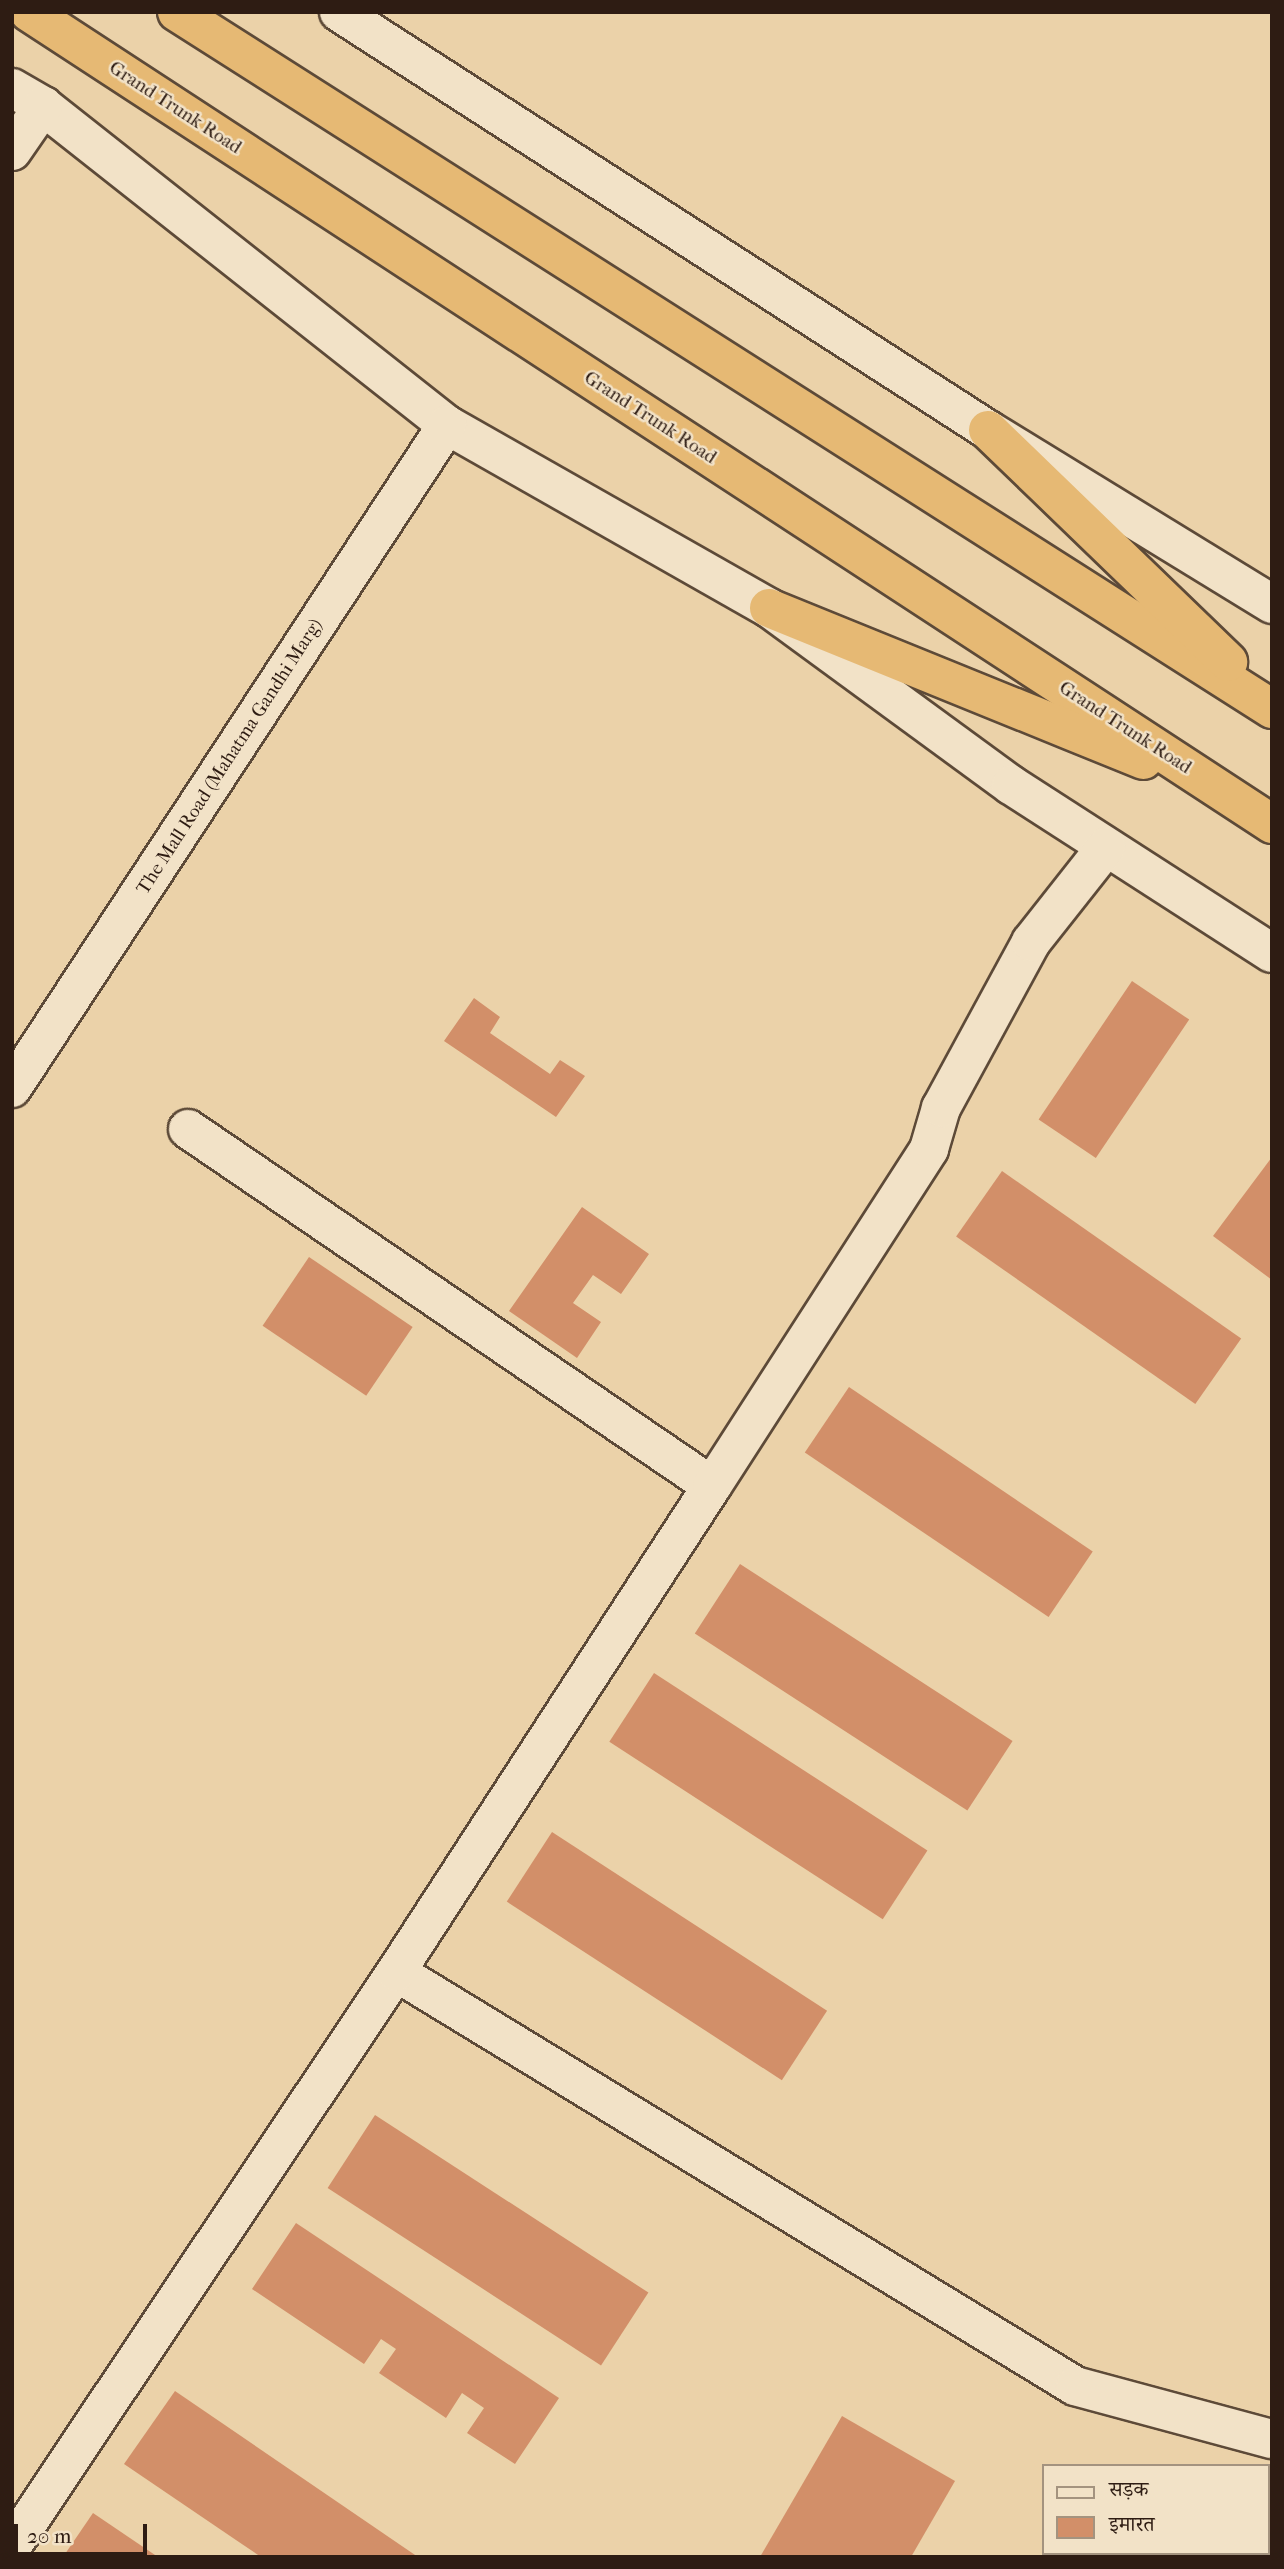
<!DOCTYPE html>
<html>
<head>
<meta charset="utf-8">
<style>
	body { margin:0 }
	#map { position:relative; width:1284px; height:2569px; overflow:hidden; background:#ebd2a9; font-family:"IM FELL French Canon","Noto Serif Devanagari",serif }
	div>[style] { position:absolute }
	.building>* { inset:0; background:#d28f69; transform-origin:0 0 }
	.roads { filter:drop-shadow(2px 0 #5d4a38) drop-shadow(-2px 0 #5d4a38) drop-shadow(0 2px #5d4a38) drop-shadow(0 -2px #5d4a38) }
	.minor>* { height:38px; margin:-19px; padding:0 19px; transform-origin:19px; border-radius:19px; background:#f2e2c7 }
	.highway>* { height:38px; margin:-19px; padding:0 19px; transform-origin:19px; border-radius:19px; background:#e6b974 }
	span { translate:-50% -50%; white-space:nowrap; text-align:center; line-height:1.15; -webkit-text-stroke:5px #f2e2c7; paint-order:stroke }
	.street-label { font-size:19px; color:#2e1c13 }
	.frame { position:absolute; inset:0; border:14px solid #2e1c13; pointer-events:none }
	.legend { position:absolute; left:1042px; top:2464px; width:228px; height:91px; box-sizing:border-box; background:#f2e2c7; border:2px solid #a4937f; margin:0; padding:9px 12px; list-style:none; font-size:21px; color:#2e1c13 }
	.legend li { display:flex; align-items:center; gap:14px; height:35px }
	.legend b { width:35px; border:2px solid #a4937f }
	.scale { position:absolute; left:14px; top:2524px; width:133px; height:32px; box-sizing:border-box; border:4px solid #2e1c13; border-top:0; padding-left:9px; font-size:21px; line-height:24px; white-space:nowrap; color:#2e1c13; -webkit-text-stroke:5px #f2e2c7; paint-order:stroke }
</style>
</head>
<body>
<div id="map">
	<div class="building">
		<div style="left:1132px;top:981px;width:69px;height:167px;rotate:34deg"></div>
		<div style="clip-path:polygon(474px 998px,500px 1017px,490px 1033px,550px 1074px,560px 1060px,585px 1076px,556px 1117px,444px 1041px)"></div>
		<div style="clip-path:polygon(1272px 1157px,1272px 1280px,1213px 1236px)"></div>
		<div style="left:1002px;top:1171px;width:292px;height:80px;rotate:35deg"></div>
		<div style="clip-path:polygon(582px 1207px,649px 1254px,621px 1294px,593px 1275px,573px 1303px,601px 1322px,577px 1358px,509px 1311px)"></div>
		<div style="left:309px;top:1257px;width:125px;height:83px;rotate:34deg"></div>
		<div style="left:849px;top:1387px;width:294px;height:79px;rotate:34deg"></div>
		<div style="left:740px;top:1564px;width:325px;height:83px;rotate:33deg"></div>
		<div style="left:654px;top:1673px;width:326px;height:82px;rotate:33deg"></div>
		<div style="left:552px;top:1832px;width:328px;height:83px;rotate:33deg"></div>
		<div style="left:375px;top:2115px;width:326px;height:87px;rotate:33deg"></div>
		<div style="clip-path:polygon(296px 2223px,559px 2398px,515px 2464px,467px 2433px,484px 2408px,462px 2393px,446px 2418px,379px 2373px,396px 2349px,381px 2339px,364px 2364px,252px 2289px)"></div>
		<div style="clip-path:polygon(175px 2391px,418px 2557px,261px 2557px,124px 2464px)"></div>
		<div style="clip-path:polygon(842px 2416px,955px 2481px,911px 2557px,760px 2557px)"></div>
		<div style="clip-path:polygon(93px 2513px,158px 2557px,63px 2557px)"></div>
	</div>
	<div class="roads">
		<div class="minor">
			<div style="left:339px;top:12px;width:772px;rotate:32.78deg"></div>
			<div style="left:988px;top:430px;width:333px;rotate:31.5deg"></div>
			<div style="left:12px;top:88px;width:36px;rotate:30deg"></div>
			<div style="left:43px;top:106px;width:515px;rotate:38.29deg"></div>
			<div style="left:447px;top:425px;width:370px;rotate:29.6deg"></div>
			<div style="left:769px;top:608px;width:300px;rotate:36.2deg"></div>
			<div style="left:1011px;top:785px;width:310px;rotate:32.8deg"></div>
			<div style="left:12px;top:151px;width:55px;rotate:-55.4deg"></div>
			<div style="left:12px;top:1088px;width:793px;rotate:-56.73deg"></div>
			<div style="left:188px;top:1129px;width:634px;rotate:34.27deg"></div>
			<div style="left:396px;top:1972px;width:795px;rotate:31.37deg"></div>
			<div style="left:1075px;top:2386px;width:204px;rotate:15.1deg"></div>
			<div style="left:12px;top:2546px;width:691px;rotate:-56.22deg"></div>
			<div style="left:396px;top:1972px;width:580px;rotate:-56.97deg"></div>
			<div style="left:712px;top:1486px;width:401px;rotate:-57.2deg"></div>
			<div style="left:929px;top:1149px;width:43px;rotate:-73.7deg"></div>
			<div style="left:941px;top:1108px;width:189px;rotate:-61.5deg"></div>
			<div style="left:1031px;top:942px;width:121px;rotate:-51.7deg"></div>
		</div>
		<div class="highway">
			<div style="left:29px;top:12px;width:1485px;rotate:33.15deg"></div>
			<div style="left:177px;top:12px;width:1298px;rotate:32.48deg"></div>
			<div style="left:988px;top:430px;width:334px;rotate:44deg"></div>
			<div style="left:769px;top:608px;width:404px;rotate:22.1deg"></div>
		</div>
	</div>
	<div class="street-label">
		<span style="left:175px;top:108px;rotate:33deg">Grand Trunk Road</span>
		<span style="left:650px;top:418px;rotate:33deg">Grand Trunk Road</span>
		<span style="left:1125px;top:728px;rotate:33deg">Grand Trunk Road</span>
		<span style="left:230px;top:757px;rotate:-57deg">The Mall Road (Mahatma Gandhi Marg)</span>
	</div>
	<div class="frame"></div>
	<ul class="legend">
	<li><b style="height:9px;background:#f2e2c7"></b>सड़क</li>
	<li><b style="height:19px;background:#d28f69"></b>इमारत</li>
	</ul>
	<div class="scale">20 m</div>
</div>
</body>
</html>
